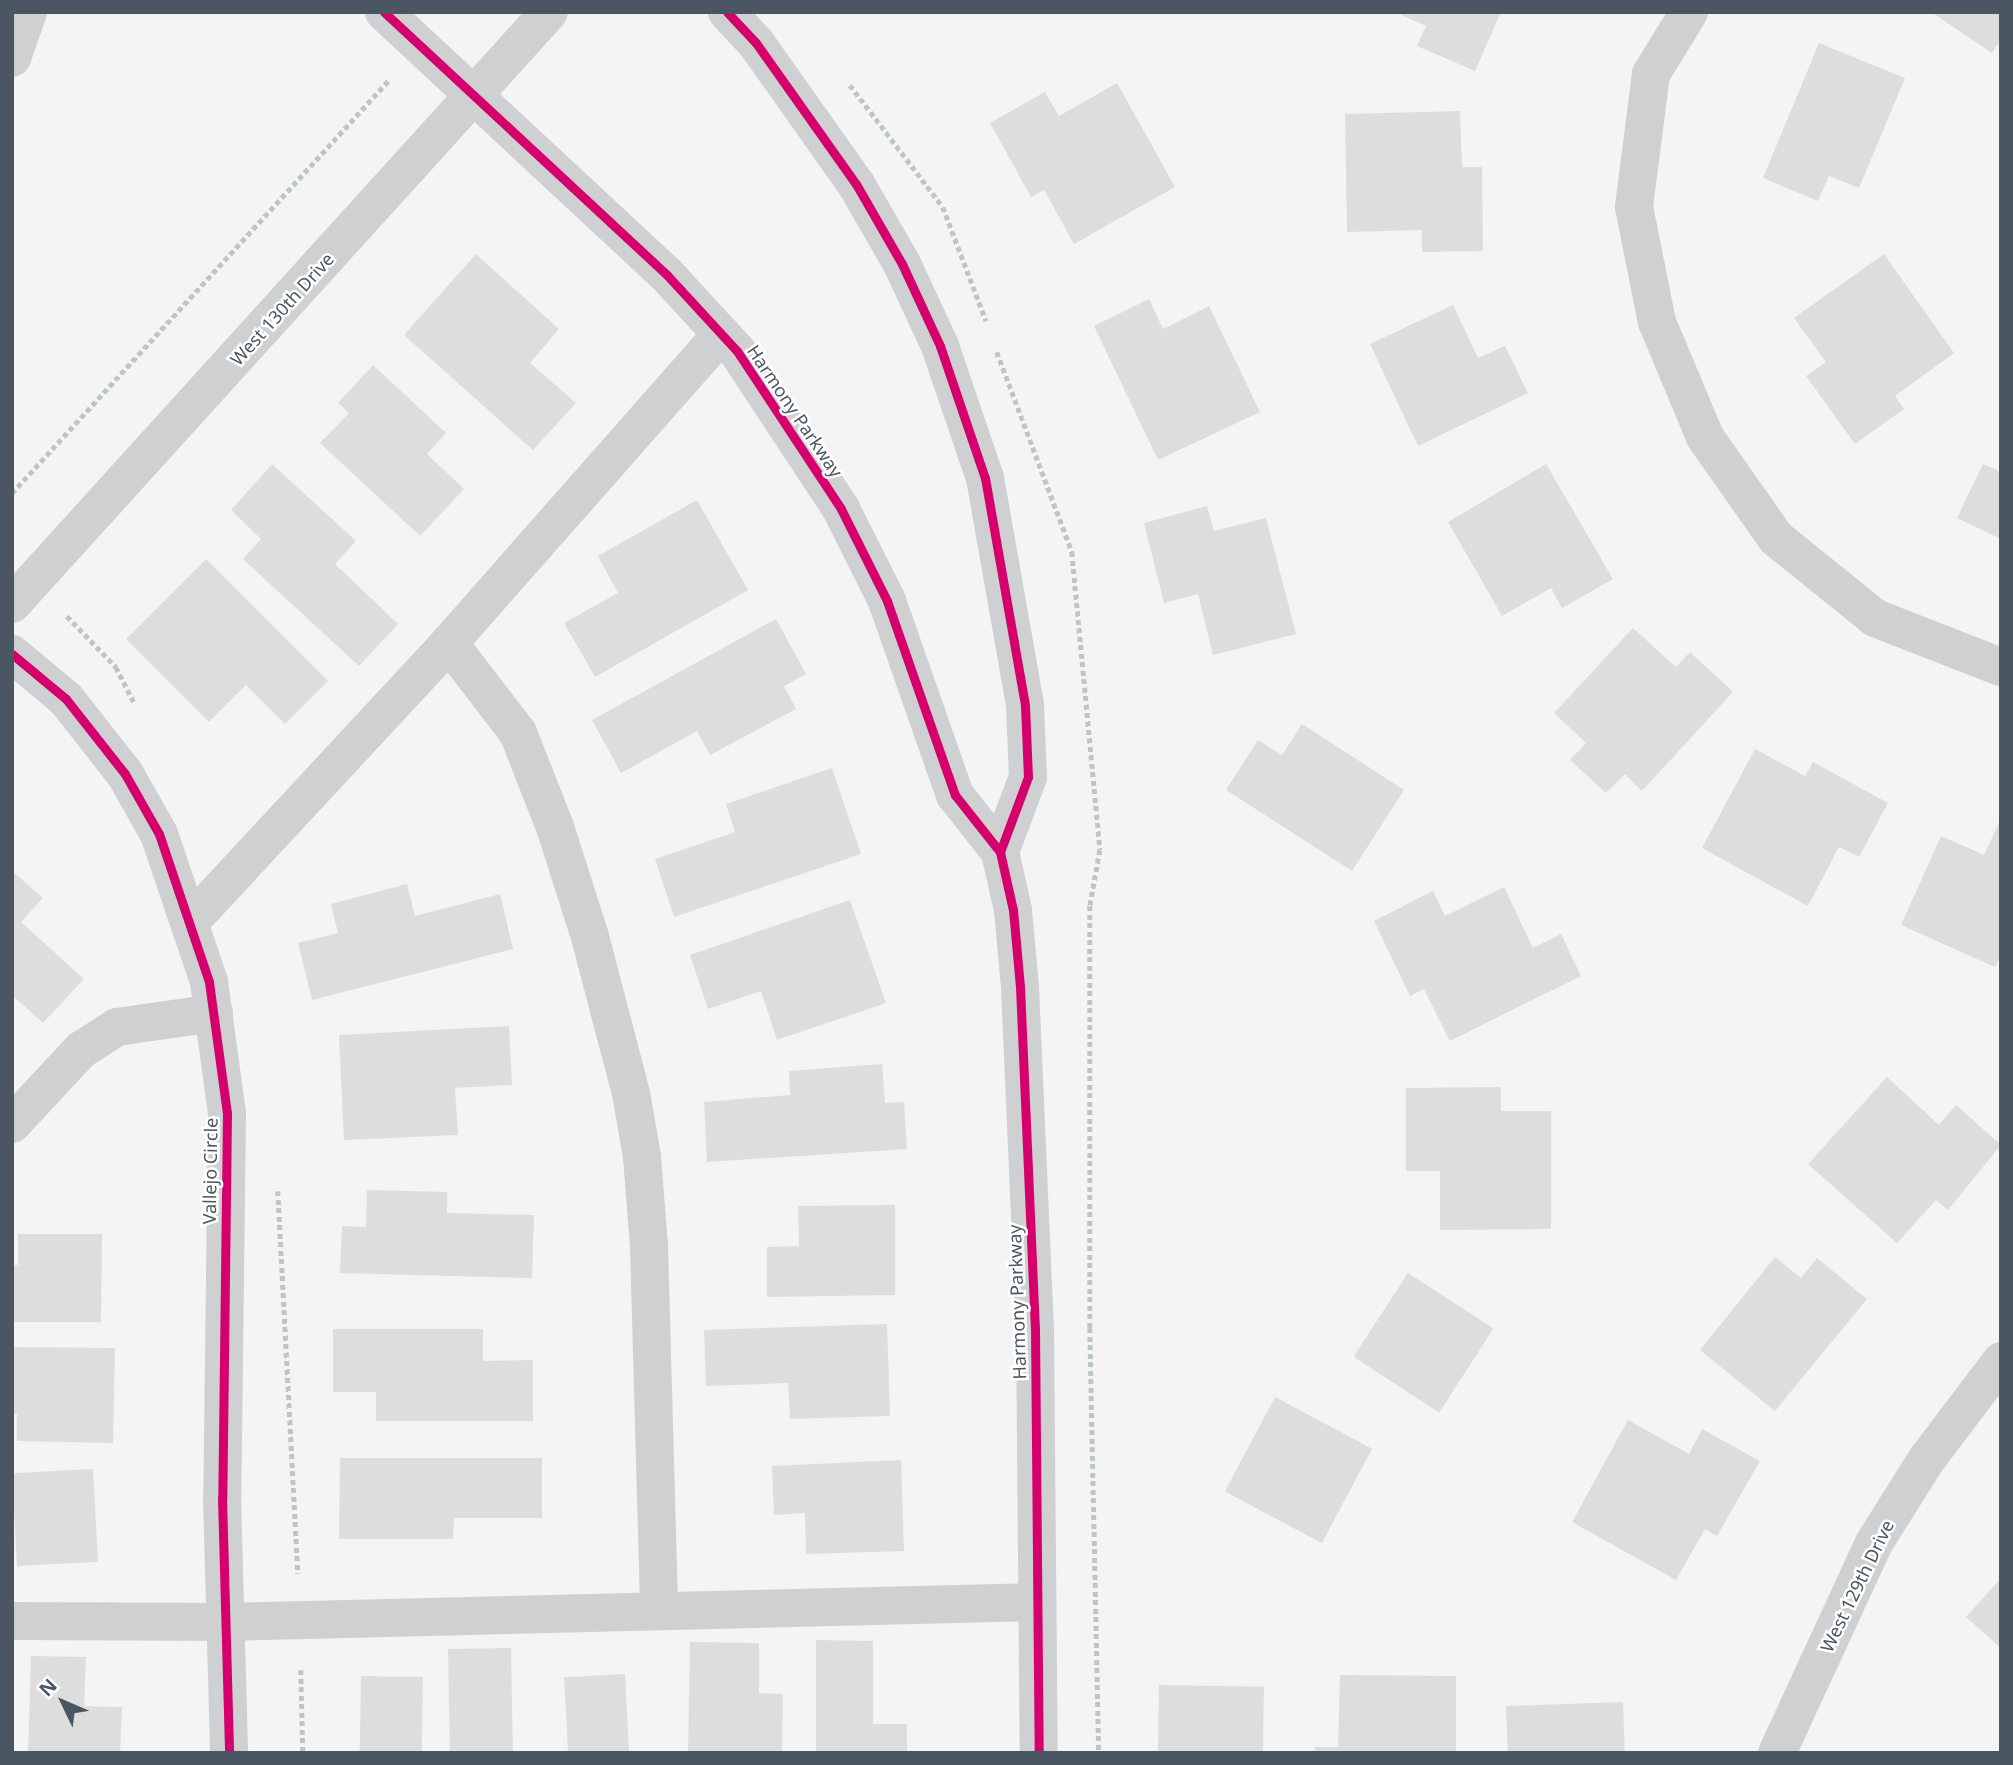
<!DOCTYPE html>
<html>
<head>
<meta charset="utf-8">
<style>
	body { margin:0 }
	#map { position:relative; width:2013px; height:1765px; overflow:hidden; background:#f4f4f4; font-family:"Noto Sans",sans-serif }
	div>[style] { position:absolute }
	.building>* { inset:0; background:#ddddde; transform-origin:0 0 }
	.path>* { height:4.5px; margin-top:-2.25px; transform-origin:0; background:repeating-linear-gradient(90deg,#bcc7c4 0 5px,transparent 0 8.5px) }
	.minor>* { height:38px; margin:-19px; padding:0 19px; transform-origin:19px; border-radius:19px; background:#ced0d2 }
	.cycleway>* { height:9px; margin:-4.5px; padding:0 4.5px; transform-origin:4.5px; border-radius:4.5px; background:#d6006c }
	span { translate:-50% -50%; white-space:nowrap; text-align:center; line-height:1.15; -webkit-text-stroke:5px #fff; paint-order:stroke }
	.street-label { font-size:18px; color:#4a5661 }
	.frame { position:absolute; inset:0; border:14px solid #4a5661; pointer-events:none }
	.north { position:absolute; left:28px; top:1667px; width:70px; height:70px; -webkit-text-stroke:5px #fff; paint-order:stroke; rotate:314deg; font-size:19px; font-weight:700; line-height:28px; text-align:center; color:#4a5661 }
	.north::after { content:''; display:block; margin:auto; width:24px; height:32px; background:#4a5661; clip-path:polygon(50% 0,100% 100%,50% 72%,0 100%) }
</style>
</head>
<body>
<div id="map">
	<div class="building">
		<div style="clip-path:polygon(1395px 12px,1501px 12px,1475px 71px,1417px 46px,1426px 26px)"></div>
		<div style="clip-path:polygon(1931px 12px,2001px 12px,2001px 40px,1992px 53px)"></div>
		<div style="clip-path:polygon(1819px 43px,1905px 78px,1859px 188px,1829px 176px,1818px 201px,1763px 178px)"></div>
		<div style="clip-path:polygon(1117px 83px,1175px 187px,1074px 244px,1044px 190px,1031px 197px,990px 123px,1045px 92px,1059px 116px)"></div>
		<div style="clip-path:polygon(1460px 111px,1462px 167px,1482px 167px,1483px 251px,1422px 252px,1422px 230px,1347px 232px,1345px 114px)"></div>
		<div style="clip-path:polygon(476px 254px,559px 329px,530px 363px,576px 403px,533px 450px,404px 335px)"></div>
		<div style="clip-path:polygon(1884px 254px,1954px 353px,1895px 396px,1904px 409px,1855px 444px,1806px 376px,1826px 362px,1794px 318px)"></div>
		<div style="clip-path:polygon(1149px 299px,1163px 329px,1209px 306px,1260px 412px,1158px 460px,1094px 326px)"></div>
		<div style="clip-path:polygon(1453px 305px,1478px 358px,1505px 346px,1528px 393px,1418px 446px,1370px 344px)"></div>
		<div style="clip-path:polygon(373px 365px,446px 433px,427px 454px,464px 489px,420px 536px,320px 443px,349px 413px,338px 403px)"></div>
		<div style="clip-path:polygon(272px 464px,356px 541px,335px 564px,398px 624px,359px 666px,243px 559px,261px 539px,231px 510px)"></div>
		<div style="clip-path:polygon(1546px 464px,1613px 579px,1562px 608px,1551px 588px,1502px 616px,1448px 522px)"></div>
		<div style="clip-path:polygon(1983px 464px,2001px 472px,2001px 539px,1957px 518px)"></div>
		<div style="clip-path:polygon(697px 500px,748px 590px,595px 677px,564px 623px,618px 593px,598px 556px)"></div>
		<div style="clip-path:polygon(1207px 506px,1214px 531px,1266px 518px,1296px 634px,1213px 655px,1198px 594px,1164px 603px,1144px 523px)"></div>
		<div style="clip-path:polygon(206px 559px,328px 681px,285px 724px,246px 685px,209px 722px,126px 639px)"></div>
		<div style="clip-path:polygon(776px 619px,806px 674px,784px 686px,796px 709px,710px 755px,697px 731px,621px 773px,592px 720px)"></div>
		<div style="clip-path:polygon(1633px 628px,1676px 667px,1690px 652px,1733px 692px,1642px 791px,1625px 774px,1606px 793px,1570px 760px,1586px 743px,1554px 713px)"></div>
		<div style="clip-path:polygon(1302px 724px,1404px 790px,1352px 871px,1226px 790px,1258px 740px,1282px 755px)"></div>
		<div style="clip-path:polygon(1755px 749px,1805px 776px,1813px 762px,1888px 803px,1859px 857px,1839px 847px,1808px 906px,1702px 848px)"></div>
		<div style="clip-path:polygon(832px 768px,861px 854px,674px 917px,655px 859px,735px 832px,726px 804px)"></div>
		<div style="clip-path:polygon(2001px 818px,2001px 956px,1995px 967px,1901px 925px,1941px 836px,1984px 855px)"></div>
		<div style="clip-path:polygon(12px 871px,43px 898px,21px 922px,84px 979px,43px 1023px,12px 995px)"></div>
		<div style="clip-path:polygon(407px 884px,415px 916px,500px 894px,513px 949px,312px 1000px,298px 943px,338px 933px,331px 904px)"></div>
		<div style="clip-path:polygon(1504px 887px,1533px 948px,1561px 934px,1581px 976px,1450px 1041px,1424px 989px,1410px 996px,1374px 921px,1433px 891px,1445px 916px)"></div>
		<div style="clip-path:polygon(850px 900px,886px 1003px,777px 1040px,761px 991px,708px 1009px,690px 955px)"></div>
		<div style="clip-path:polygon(509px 1026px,512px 1085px,455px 1088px,458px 1135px,344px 1140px,339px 1035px)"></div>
		<div style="clip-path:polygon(882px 1064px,885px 1103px,904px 1102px,907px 1149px,707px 1162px,704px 1102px,790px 1095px,789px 1071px)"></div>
		<div style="clip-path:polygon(1887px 1077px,1939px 1125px,1956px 1105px,2001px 1145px,1948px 1210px,1936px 1200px,1897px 1243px,1808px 1164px)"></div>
		<div style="clip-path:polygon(1501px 1087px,1501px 1111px,1551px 1111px,1551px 1229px,1440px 1230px,1440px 1171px,1406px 1171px,1406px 1088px)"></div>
		<div style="clip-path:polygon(367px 1190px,447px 1192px,447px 1213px,534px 1215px,532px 1278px,340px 1273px,342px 1226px,366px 1227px)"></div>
		<div style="clip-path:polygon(895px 1205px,895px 1295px,767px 1297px,767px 1247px,799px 1246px,798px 1206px)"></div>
		<div style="clip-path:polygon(18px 1234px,102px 1234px,101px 1322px,12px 1322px,12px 1265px,18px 1265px)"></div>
		<div style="clip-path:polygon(1775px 1257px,1801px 1278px,1817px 1258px,1867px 1299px,1775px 1411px,1700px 1350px)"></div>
		<div style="left:1408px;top:1273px;width:102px;height:100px;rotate:33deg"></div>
		<div style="clip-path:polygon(887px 1324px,890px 1416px,790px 1419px,788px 1383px,706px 1386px,704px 1330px)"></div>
		<div style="clip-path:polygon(333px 1329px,483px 1329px,483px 1361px,533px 1360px,533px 1421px,376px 1421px,376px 1392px,333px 1392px)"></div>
		<div style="clip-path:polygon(12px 1347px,115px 1348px,113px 1443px,17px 1441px,17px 1414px,12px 1413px)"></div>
		<div style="left:1275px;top:1397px;width:110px;height:107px;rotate:28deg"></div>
		<div style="clip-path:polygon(1628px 1420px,1689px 1454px,1702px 1429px,1760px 1461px,1717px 1536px,1705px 1529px,1676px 1580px,1572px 1522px)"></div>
		<div style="clip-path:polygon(340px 1458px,542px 1458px,542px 1518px,454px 1518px,453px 1539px,339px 1539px)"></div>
		<div style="clip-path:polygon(901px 1460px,904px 1551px,806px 1554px,805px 1513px,774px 1515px,772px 1466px)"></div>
		<div style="left:93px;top:1469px;width:93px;height:81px;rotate:87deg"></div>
		<div style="clip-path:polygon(2001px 1578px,2001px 1648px,1966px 1617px)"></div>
		<div style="clip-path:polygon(816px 1640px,873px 1641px,873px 1724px,907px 1724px,907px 1753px,816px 1753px)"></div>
		<div style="clip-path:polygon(690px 1642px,759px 1643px,759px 1693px,783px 1694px,782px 1753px,688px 1753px)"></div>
		<div style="left:511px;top:1648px;width:105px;height:63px;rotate:89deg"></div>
		<div style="clip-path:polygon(31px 1656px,86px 1657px,84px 1706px,122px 1707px,120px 1753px,28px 1753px)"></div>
		<div style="left:625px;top:1674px;width:79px;height:61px;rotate:87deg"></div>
		<div style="clip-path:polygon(1340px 1675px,1456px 1676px,1456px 1753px,1315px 1753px,1315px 1747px,1338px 1747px)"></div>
		<div style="left:361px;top:1676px;width:62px;height:77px;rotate:1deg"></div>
		<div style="left:1159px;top:1685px;width:105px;height:68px;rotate:1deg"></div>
		<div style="left:1623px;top:1702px;width:51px;height:117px;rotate:88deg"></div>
	</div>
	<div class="path">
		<div style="left:850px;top:85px;width:153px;rotate:52.7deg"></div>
		<div style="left:943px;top:207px;width:122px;rotate:69.3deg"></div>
		<div style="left:997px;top:352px;width:214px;rotate:69.4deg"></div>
		<div style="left:1072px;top:552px;width:299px;rotate:84.6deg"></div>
		<div style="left:1100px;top:850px;width:57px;rotate:100.1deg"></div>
		<div style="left:1090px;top:906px;width:422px;rotate:90deg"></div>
		<div style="left:1090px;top:1328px;width:425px;rotate:88.8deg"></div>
		<div style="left:12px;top:493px;width:559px;rotate:-47.61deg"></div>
		<div style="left:67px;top:616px;width:71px;rotate:46.1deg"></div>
		<div style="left:116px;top:667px;width:39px;rotate:63deg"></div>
		<div style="left:278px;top:1191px;width:383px;rotate:87deg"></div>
		<div style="left:301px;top:1670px;width:83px;rotate:88.6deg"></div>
	</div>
	<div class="minor">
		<div style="left:384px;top:12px;width:386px;rotate:42.9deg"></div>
		<div style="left:667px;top:275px;width:103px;rotate:47.4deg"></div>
		<div style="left:737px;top:351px;width:189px;rotate:56.6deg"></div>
		<div style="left:841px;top:509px;width:103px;rotate:63.4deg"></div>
		<div style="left:887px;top:601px;width:206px;rotate:70.7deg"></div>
		<div style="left:955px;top:795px;width:73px;rotate:51.7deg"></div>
		<div style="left:1000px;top:852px;width:59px;rotate:77.4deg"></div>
		<div style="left:1013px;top:910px;width:77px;rotate:84.8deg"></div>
		<div style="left:1020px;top:987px;width:341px;rotate:87.5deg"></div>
		<div style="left:1035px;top:1328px;width:425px;rotate:89.5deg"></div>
		<div style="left:727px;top:12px;width:42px;rotate:46.9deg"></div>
		<div style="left:756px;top:43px;width:173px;rotate:54.7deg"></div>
		<div style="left:856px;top:184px;width:92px;rotate:60.1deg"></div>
		<div style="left:902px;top:264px;width:90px;rotate:65.1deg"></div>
		<div style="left:940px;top:346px;width:139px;rotate:71.2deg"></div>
		<div style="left:985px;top:478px;width:231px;rotate:80deg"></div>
		<div style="left:1025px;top:706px;width:71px;rotate:87.6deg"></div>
		<div style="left:1028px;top:777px;width:80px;rotate:110.5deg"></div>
		<div style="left:1689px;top:12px;width:73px;rotate:121.5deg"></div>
		<div style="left:1651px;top:74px;width:134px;rotate:97.3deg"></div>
		<div style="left:1634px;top:207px;width:117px;rotate:78.7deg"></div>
		<div style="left:1657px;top:322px;width:125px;rotate:67.3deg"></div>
		<div style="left:1705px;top:437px;width:123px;rotate:54.9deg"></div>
		<div style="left:1776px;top:538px;width:127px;rotate:38.9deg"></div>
		<div style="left:1875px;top:618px;width:135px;rotate:21.3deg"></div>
		<div style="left:12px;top:58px;width:49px;rotate:-70.8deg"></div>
		<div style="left:12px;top:604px;width:799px;rotate:-47.79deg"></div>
		<div style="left:449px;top:643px;width:113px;rotate:52.5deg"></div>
		<div style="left:518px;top:733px;width:101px;rotate:68.5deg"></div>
		<div style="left:555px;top:827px;width:115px;rotate:72.3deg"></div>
		<div style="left:590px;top:937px;width:161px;rotate:75.3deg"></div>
		<div style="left:631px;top:1093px;width:65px;rotate:80.2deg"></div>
		<div style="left:642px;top:1157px;width:89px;rotate:85.5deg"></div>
		<div style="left:649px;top:1246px;width:365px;rotate:88.4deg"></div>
		<div style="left:12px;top:654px;width:70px;rotate:39.8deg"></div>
		<div style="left:66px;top:699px;width:95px;rotate:51.8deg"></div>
		<div style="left:125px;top:774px;width:69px;rotate:60.5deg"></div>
		<div style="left:159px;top:834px;width:156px;rotate:71.3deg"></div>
		<div style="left:209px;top:982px;width:132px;rotate:82.2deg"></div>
		<div style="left:227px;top:1113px;width:385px;rotate:90.7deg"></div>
		<div style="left:222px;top:1498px;width:255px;rotate:88.4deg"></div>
		<div style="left:190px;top:922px;width:381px;rotate:-47.1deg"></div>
		<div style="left:449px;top:643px;width:412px;rotate:-48.6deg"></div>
		<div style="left:12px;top:1124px;width:101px;rotate:-47deg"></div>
		<div style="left:81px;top:1050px;width:43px;rotate:-32.6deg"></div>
		<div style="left:117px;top:1027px;width:98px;rotate:-8.2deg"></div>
		<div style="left:12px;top:1621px;width:213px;rotate:0.3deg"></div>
		<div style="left:225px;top:1622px;width:812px;rotate:-1.41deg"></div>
		<div style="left:1777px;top:1753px;width:231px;rotate:-65.2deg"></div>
		<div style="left:1874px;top:1543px;width:99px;rotate:-57.8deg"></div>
		<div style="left:1927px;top:1459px;width:123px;rotate:-52.9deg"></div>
	</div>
	<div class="cycleway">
		<div style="left:384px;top:12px;width:386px;rotate:42.9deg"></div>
		<div style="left:667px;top:275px;width:103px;rotate:47.4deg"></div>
		<div style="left:737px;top:351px;width:189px;rotate:56.6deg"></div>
		<div style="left:841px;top:509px;width:103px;rotate:63.4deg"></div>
		<div style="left:887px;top:601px;width:206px;rotate:70.7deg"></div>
		<div style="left:955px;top:795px;width:73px;rotate:51.7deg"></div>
		<div style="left:1000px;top:852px;width:59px;rotate:77.4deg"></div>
		<div style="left:1013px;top:910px;width:77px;rotate:84.8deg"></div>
		<div style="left:1020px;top:987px;width:341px;rotate:87.5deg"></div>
		<div style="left:1035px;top:1328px;width:425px;rotate:89.5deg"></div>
		<div style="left:727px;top:12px;width:42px;rotate:46.9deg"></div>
		<div style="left:756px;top:43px;width:173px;rotate:54.7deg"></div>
		<div style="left:856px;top:184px;width:92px;rotate:60.1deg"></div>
		<div style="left:902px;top:264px;width:90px;rotate:65.1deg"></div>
		<div style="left:940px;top:346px;width:139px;rotate:71.2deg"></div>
		<div style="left:985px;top:478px;width:231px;rotate:80deg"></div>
		<div style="left:1025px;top:706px;width:71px;rotate:87.6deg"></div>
		<div style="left:1028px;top:777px;width:80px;rotate:110.5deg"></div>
		<div style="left:12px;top:654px;width:70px;rotate:39.8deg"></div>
		<div style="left:66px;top:699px;width:95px;rotate:51.8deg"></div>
		<div style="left:125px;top:774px;width:69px;rotate:60.5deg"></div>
		<div style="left:159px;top:834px;width:156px;rotate:71.3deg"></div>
		<div style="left:209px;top:982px;width:132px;rotate:82.2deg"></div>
		<div style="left:227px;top:1113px;width:385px;rotate:90.7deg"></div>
		<div style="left:222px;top:1498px;width:255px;rotate:88.4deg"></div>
	</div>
	<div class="street-label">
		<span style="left:282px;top:309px;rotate:-48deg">West 130th Drive</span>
		<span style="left:795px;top:411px;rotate:56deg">Harmony Parkway</span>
		<span style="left:210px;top:1171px;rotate:-89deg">Vallejo Circle</span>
		<span style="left:1017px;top:1302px;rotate:-92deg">Harmony Parkway</span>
		<span style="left:1857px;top:1586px;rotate:-64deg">West 129th Drive</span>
	</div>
	<div class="frame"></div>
	<div class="north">N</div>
</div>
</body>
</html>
